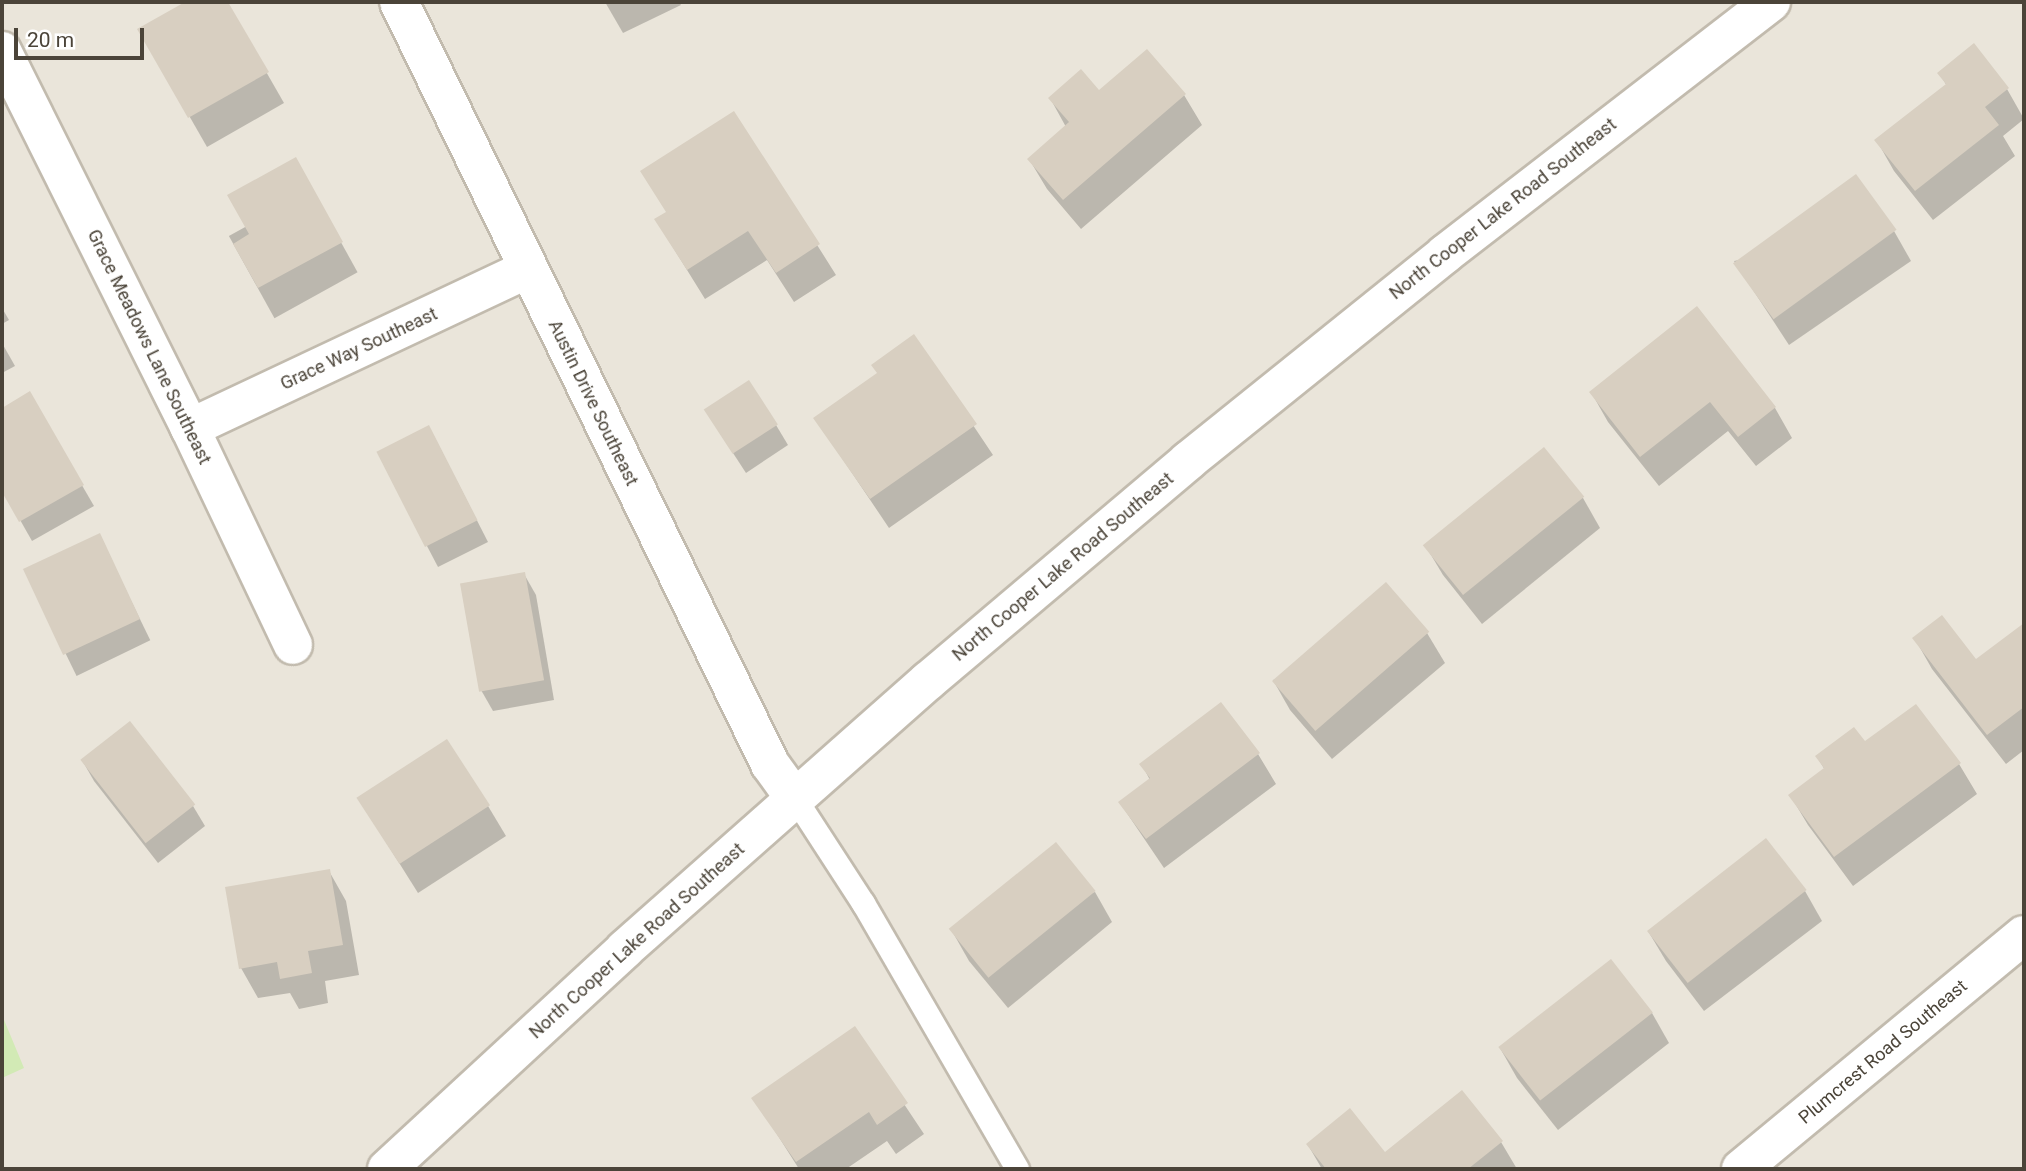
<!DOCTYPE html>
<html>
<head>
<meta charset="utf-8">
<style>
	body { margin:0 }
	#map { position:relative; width:2026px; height:1171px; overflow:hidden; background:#f6f3ec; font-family:Roboto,sans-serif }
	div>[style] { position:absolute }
	.residential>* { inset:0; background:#eae5da; transform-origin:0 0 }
	.green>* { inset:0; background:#d2eab5 }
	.shadow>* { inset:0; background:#0003; transform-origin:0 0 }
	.building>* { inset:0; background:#d8cfc1; transform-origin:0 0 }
	.roads { filter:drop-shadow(2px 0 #c2bbae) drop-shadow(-2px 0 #c2bbae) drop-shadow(0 2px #c2bbae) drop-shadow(0 -2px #c2bbae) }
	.service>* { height:23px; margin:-11.5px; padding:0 11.5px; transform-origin:11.5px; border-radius:11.5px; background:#fff }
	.minor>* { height:38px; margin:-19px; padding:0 19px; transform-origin:19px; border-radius:19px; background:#fff }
	.tertiary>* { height:38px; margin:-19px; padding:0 19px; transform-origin:19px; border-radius:19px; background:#fff }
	span { translate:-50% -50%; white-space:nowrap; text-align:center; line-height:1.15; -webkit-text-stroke:6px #fff; paint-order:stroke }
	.street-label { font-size:18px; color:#4b4439 }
	.frame { position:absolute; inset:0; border:4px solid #4b4439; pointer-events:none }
	.scale { position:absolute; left:14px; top:28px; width:130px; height:32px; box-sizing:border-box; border:4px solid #4b4439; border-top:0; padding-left:9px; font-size:21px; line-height:24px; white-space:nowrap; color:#4b4439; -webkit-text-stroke:5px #fff; paint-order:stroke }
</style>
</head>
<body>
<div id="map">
	<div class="residential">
		<div style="left:2px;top:2px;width:2022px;height:1167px"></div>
	</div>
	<div class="green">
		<div style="clip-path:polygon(2px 1015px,24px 1068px,2px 1078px)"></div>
	</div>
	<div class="shadow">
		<div style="clip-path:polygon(188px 2px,226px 2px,284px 103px,207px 147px,140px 30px)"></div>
		<div style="clip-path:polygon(605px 2px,679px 2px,681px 5px,623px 33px)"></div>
		<div style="clip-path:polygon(1939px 73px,2007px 89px,2024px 119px,2003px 136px,2015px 156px,1933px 220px,1894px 171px,1877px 141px,1947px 86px)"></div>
		<div style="clip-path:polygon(1099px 93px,1184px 95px,1202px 125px,1081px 229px,1047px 189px,1029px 159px,1066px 127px,1050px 98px)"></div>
		<div style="clip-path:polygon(734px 113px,836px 275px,794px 302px,767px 260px,705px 299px,656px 220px,667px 213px)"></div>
		<div style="left:312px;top:190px;width:94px;height:95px;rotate:61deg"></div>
		<div style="clip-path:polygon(1894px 231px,1911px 261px,1789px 345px,1734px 261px)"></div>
		<div style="clip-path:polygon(2px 308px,9px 320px,2px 324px)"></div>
		<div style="clip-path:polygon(1697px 309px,1775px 408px,1792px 438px,1756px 466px,1728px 431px,1659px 486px,1608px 422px,1591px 392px)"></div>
		<div style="clip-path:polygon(914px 337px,993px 455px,889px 528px,815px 418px,878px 374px)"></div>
		<div style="clip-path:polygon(2px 343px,15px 366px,2px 373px)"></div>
		<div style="clip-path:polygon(29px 394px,94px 506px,32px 541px,2px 488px,2px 410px)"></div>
		<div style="clip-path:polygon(776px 425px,788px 445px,746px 473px,718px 430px)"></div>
		<div style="clip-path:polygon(440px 448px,488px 542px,438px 567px,427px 546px)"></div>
		<div style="clip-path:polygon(1543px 449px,1583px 498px,1600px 528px,1482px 624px,1443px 575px,1425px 545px)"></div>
		<div style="left:99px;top:535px;width:117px;height:82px;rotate:64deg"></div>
		<div style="clip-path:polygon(524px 574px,536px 595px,554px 700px,493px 711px,481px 690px)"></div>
		<div style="clip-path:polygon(2024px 625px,2024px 750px,2006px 764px,1932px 669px,1915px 639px,1976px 662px)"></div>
		<div style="clip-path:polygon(1427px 633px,1445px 663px,1332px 759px,1290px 710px,1273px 680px)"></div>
		<div style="clip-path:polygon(1865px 743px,1959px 764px,1977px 794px,1853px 886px,1808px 825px,1790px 795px,1825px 770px,1817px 757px)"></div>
		<div style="clip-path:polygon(1258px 754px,1276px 784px,1164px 868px,1120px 803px,1150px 780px,1142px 765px)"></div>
		<div style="clip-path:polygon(82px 760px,193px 806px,205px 826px,158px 863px,94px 781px)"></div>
		<div style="clip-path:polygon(359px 799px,488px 806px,506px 836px,418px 893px)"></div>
		<div style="clip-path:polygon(329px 871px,346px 901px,359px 975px,325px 981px,328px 1003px,299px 1009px,290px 993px,258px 998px,241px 968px)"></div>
		<div style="clip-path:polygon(1805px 891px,1822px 921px,1704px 1011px,1666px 961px,1648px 931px)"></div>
		<div style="clip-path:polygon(1095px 892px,1112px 922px,1008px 1008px,969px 961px,952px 931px)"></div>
		<div style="clip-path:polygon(1611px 961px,1652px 1013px,1669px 1043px,1558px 1130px,1517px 1078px,1500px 1048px)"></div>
		<div style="clip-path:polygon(854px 1029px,924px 1134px,896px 1154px,887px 1141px,846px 1169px,799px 1169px,754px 1098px)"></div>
		<div style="clip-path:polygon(1501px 1142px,1517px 1169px,1322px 1169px,1308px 1145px,1385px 1154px)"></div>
	</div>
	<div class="building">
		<div style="clip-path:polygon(185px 2px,228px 2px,269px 72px,188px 118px,137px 29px)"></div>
		<div style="clip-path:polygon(1974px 43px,2009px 88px,1985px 107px,1999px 125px,1915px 191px,1874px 140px,1946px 84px,1937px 73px)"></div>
		<div style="clip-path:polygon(1147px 49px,1186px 94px,1063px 200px,1027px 159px,1069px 122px,1048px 98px,1081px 69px,1099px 90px)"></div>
		<div style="clip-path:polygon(734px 111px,820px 244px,776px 273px,748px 231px,687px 270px,654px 219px,666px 212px,640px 171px)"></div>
		<div style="clip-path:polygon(296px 157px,343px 242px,258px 288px,233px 244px,249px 234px,227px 195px)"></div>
		<div style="left:1856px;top:174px;width:69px;height:152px;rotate:54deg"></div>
		<div style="clip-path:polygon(1697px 306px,1776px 407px,1738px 437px,1710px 402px,1640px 457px,1589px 392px)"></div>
		<div style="clip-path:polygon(914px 334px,977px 424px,870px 499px,813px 418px,877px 373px,871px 365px)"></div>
		<div style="left:749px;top:380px;width:53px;height:54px;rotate:57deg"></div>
		<div style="clip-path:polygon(30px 391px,84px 485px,19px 522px,2px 492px,2px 408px)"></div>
		<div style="left:429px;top:425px;width:107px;height:59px;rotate:63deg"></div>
		<div style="left:1544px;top:447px;width:64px;height:156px;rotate:51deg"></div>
		<div style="left:100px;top:533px;width:95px;height:85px;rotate:65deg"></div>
		<div style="left:525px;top:572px;width:110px;height:66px;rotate:80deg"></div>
		<div style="left:1386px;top:582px;width:66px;height:151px;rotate:49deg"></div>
		<div style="clip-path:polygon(1942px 615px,1976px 659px,2024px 623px,2024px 707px,1987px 735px,1912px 638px)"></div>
		<div style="clip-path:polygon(1221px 702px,1260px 753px,1146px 839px,1118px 802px,1150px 778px,1139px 764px)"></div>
		<div style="clip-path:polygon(1916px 704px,1961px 763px,1834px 857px,1788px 795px,1824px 768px,1815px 756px,1854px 727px,1865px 741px)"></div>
		<div style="left:130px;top:721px;width:106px;height:63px;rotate:52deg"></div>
		<div style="left:447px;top:739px;width:79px;height:108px;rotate:57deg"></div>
		<div style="left:1766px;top:838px;width:66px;height:151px;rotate:52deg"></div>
		<div style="left:1056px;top:842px;width:63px;height:138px;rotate:51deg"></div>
		<div style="clip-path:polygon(330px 869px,343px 945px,308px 951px,312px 973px,280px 979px,277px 962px,239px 969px,225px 887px)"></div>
		<div style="left:1611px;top:959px;width:68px;height:143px;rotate:52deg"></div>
		<div style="clip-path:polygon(855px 1026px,908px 1103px,877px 1125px,869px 1112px,796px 1162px,751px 1098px)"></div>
		<div style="clip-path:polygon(1462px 1090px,1503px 1141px,1468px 1169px,1326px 1169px,1306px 1144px,1350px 1108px,1385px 1152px)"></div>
	</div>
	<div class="roads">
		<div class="service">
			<div style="left:796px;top:800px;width:123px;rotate:57deg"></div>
			<div style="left:863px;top:903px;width:307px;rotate:59.9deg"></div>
		</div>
		<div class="minor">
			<div style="left:399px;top:2px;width:848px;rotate:64.04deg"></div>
			<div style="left:770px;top:764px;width:44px;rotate:54.2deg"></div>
			<div style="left:2px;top:51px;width:421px;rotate:63.5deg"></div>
			<div style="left:190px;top:428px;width:240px;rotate:64.6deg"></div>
			<div style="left:190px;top:428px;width:374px;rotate:-25.2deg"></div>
			<div style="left:1741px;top:1169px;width:367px;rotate:-39.6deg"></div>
		</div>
		<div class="tertiary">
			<div style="left:387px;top:1169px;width:324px;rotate:-42.7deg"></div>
			<div style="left:625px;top:949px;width:405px;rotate:-41.5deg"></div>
			<div style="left:928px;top:681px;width:341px;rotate:-40.2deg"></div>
			<div style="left:1188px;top:461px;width:330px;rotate:-38.8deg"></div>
			<div style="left:1445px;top:254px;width:412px;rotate:-37.7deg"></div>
		</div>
	</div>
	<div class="street-label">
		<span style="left:1503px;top:209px;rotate:-38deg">North Cooper Lake Road Southeast</span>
		<span style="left:149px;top:347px;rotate:64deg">Grace Meadows Lane Southeast</span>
		<span style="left:359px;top:349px;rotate:-25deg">Grace Way Southeast</span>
		<span style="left:593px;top:403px;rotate:64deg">Austin Drive Southeast</span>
		<span style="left:1063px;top:567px;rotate:-40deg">North Cooper Lake Road Southeast</span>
		<span style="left:637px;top:941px;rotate:-42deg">North Cooper Lake Road Southeast</span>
		<span style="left:1883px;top:1052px;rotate:-40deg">Plumcrest Road Southeast</span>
	</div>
	<div class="frame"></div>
	<div class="scale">20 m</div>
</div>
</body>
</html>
